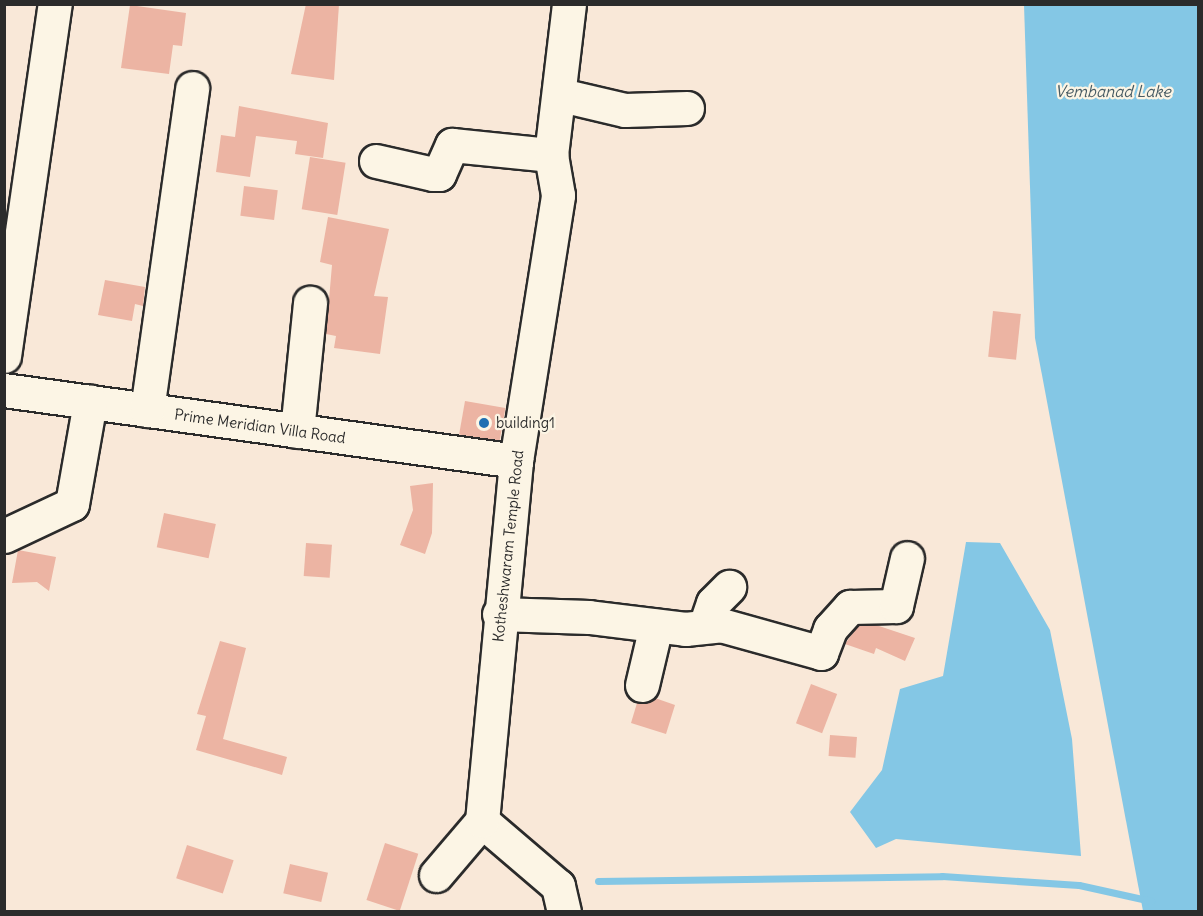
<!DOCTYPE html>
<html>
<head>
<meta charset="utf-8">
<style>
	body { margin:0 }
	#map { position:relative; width:1203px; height:916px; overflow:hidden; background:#f9e8d8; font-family:Delius,sans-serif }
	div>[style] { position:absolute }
	.water>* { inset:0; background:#84c7e5 }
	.stream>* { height:7px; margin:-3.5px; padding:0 3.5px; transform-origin:3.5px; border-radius:3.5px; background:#84c7e5 }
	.building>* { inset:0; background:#ecb4a3; transform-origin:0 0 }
	.roads { filter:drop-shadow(2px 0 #2b2b2b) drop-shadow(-2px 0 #2b2b2b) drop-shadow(0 2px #2b2b2b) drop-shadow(0 -2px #2b2b2b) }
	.minor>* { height:33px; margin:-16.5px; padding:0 16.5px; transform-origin:16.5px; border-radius:16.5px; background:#fcf5e5 }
	.dots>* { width:16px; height:16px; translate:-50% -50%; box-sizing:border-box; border:3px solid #fcf5e5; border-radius:50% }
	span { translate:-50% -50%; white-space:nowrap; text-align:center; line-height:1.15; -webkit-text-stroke:4.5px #fcf5e5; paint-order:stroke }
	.poi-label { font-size:15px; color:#2b2b2b }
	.left { translate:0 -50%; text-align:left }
	.street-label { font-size:15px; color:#2b2b2b }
	.water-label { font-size:16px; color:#465a63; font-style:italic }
	.frame { position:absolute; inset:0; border:6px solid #2b2b2b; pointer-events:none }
</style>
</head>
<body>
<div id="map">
	<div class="water">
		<div style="clip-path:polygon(1024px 5px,1198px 5px,1198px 911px,1143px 911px,1035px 338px)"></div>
		<div style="clip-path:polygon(966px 542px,1000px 543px,1050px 630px,1072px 739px,1081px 856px,896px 839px,876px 848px,850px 812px,882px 770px,900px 689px,943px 676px)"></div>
	</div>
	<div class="stream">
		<div style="left:598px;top:881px;width:344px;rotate:-0.8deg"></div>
		<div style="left:942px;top:876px;width:137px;rotate:3.8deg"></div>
		<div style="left:1079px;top:885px;width:74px;rotate:12.5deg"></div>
	</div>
	<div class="building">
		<div style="clip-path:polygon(306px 4px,339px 4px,334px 80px,291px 74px)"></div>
		<div style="clip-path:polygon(130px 5px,186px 13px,182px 46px,173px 45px,169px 74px,121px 68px)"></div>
		<div style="clip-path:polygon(239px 106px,328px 123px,323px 158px,295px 154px,297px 141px,256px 136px,250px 177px,216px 172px,221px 135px,235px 137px)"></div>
		<div style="left:310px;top:157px;width:36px;height:53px;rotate:9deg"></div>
		<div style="left:244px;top:186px;width:34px;height:30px;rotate:7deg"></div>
		<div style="clip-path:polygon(328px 217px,389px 229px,374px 296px,388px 297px,380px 354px,334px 348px,336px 336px,326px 334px,332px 265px,320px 262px)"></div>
		<div style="clip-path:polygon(105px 280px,145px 287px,143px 306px,135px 304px,132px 321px,98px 315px)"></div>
		<div style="left:993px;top:311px;width:28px;height:46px;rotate:6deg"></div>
		<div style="left:465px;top:401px;width:41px;height:34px;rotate:10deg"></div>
		<div style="clip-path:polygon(433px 483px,432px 533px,425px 554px,400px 545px,413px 510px,410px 486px)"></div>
		<div style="left:164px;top:513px;width:53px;height:35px;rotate:12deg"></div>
		<div style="left:306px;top:543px;width:26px;height:33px;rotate:4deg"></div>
		<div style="clip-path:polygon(18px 550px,56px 557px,49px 591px,37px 582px,12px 583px)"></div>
		<div style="clip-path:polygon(876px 625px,915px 638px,905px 661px,876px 648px,874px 654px,845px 644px,858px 626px)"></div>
		<div style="clip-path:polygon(220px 641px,246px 648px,223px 739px,287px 757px,282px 775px,196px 750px,206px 716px,197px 714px)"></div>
		<div style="left:811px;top:684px;width:28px;height:42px;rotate:21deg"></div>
		<div style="clip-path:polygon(655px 698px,675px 705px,666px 734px,631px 723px,637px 703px)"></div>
		<div style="left:830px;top:735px;width:27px;height:21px;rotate:4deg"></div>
		<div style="left:385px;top:843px;width:35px;height:60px;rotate:18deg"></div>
		<div style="left:187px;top:845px;width:49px;height:35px;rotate:18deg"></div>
		<div style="left:290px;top:864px;width:39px;height:30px;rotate:13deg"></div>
	</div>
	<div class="roads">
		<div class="minor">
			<div style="left:561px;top:95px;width:66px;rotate:13.2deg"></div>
			<div style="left:625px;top:110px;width:62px;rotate:-1.8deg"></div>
			<div style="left:376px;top:161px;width:58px;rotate:12.8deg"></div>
			<div style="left:433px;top:174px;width:6px"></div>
			<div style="left:439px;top:174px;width:32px;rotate:-66deg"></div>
			<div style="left:452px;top:145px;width:100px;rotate:5.8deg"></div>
			<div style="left:4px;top:356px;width:356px;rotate:-81.8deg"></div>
			<div style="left:4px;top:390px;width:517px;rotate:7.89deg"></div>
			<div style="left:147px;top:410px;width:325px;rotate:-82deg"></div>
			<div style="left:297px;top:431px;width:129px;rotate:-84.2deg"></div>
			<div style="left:4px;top:536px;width:75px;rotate:-25.2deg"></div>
			<div style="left:72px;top:504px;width:104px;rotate:-80deg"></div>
			<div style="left:499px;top:614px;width:90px;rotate:1.9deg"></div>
			<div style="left:589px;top:617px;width:97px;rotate:7.1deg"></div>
			<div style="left:685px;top:629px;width:36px;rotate:-6deg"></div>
			<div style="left:721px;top:625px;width:104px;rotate:15.6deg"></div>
			<div style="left:821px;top:653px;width:26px;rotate:-69deg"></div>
			<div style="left:830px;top:629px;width:30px;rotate:-48deg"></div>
			<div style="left:850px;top:607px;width:46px;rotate:-1.2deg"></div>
			<div style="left:896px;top:606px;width:49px;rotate:-77.1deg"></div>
			<div style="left:705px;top:626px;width:24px;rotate:-71deg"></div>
			<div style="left:713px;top:603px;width:23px;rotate:-45deg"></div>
			<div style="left:642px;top:685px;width:61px;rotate:-76.7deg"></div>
			<div style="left:436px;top:875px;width:71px;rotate:-49.6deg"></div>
			<div style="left:564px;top:912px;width:27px;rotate:-103deg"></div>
			<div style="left:558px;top:886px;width:100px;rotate:-139.5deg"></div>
			<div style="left:482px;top:821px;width:362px;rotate:-84.6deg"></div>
			<div style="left:516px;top:461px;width:269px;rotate:-81deg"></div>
			<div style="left:558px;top:195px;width:41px;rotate:-99.9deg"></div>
			<div style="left:551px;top:155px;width:152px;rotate:-83.2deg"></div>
		</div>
	</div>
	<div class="dots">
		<div style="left:484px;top:423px;background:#1f6fb2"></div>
	</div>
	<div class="poi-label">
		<span class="left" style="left:496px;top:423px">building1</span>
	</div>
	<div class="street-label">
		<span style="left:260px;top:426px;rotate:8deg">Prime Meridian Villa Road</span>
		<span style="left:508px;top:546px;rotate:-84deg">Kotheshwaram Temple Road</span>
	</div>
	<div class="water-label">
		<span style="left:1113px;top:91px">Vembanad Lake</span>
	</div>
	<div class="frame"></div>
</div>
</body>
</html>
